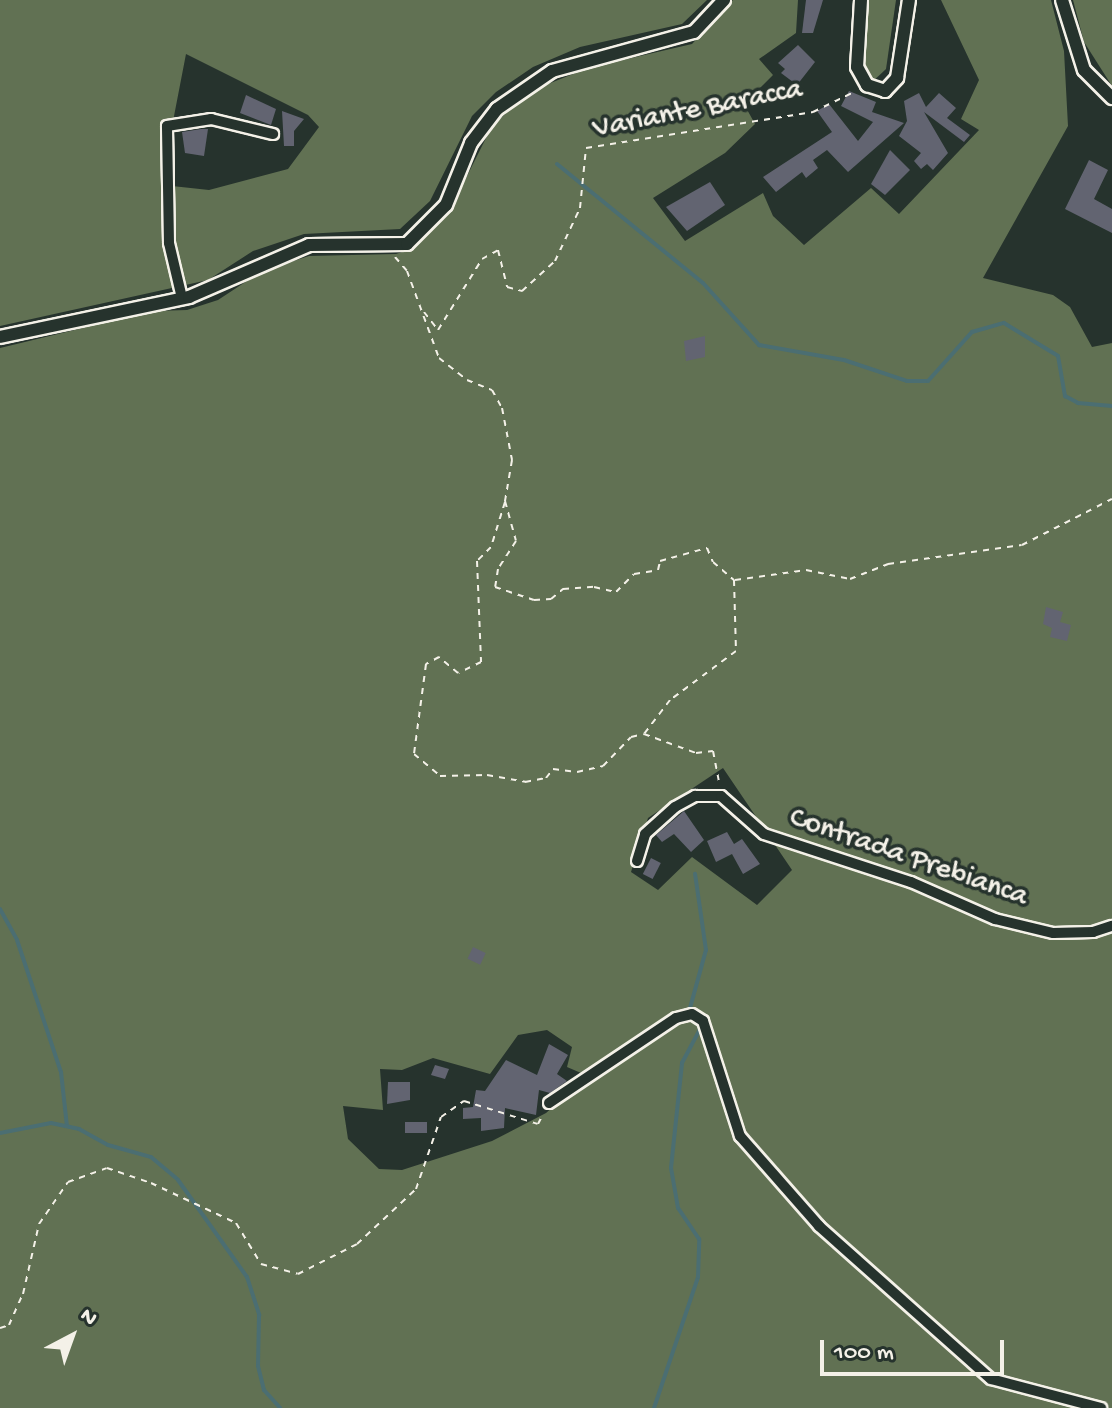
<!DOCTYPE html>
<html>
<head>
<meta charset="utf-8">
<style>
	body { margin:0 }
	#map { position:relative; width:1112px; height:1408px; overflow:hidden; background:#26332d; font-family:"Gochi Hand",sans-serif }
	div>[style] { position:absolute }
	.green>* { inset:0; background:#617153 }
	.stream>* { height:4px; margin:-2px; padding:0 2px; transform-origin:2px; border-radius:2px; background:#4b6e72 }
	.building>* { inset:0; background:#626471; transform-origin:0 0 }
	.path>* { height:2px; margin-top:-1px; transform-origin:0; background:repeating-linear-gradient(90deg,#f4f1e8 0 6px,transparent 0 12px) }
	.roads { filter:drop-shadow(2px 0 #f4f1e8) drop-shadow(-2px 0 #f4f1e8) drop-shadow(0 2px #f4f1e8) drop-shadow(0 -2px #f4f1e8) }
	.minor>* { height:10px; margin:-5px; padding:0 5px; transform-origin:5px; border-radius:5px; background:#26332d }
	.tertiary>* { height:12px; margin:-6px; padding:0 6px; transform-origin:6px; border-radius:6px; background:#26332d }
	span { translate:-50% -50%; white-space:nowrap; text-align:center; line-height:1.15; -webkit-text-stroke:7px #26332d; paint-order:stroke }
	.street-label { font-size:30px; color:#f4f1e8 }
	.north { position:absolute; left:32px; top:1296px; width:80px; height:80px; -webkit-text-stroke:6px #26332d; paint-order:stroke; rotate:41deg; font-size:22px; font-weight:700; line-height:32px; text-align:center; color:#f4f1e8 }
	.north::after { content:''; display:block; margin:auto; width:28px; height:36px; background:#f4f1e8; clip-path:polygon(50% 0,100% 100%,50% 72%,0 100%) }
	.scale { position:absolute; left:820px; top:1340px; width:184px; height:36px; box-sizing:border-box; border:4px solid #f4f1e8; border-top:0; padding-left:10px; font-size:24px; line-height:28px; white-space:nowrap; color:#f4f1e8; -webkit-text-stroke:6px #26332d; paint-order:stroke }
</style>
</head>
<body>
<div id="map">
	<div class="green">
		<div style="clip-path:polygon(evenodd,0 0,707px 0,682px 24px,580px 47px,533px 67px,496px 92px,472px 116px,430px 201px,400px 229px,304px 234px,253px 251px,208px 280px,0 326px,0 0,186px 54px,308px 115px,319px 127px,288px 169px,209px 190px,172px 186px,169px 142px,186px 54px)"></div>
		<div style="clip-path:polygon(evenodd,733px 0,798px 0,796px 33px,759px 59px,773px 75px,744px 104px,755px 124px,725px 153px,653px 198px,685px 241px,763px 193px,773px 216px,804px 245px,871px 188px,899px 214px,979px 130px,961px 119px,979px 80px,941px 0,1051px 0,1064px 51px,1068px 126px,983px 278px,1053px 295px,1070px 307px,1092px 347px,1112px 343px,1112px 1408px,0 1408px,0 348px,153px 311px,187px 310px,218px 300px,262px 271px,309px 256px,396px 254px,411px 249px,447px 216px,491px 128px,509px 110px,543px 86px,588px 68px,692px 44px,733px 0,723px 768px,792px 870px,757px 905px,692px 857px,658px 890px,631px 872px,648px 818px,723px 768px,733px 0,547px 1030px,572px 1047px,567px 1067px,588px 1076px,546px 1113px,492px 1141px,402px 1170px,379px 1169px,348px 1139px,343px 1106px,383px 1110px,380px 1069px,402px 1070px,433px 1058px,490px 1074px,518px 1035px,547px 1030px)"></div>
		<div style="clip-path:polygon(857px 0,896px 0,886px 69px,870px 84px,861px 67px)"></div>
		<div style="clip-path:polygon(1073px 0,1112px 0,1112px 86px,1084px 42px)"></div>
	</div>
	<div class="stream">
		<div style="left:557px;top:164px;width:188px;rotate:39.2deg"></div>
		<div style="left:703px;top:283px;width:84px;rotate:47.9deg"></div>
		<div style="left:759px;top:345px;width:86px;rotate:10deg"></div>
		<div style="left:844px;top:360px;width:66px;rotate:18.4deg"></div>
		<div style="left:907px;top:381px;width:21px"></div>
		<div style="left:928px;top:381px;width:66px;rotate:-48.1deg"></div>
		<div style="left:972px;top:332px;width:33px;rotate:-16deg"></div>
		<div style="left:1004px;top:323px;width:63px;rotate:31.4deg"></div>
		<div style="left:1058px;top:356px;width:41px;rotate:80.1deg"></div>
		<div style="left:1065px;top:396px;width:15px;rotate:28deg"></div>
		<div style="left:1078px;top:403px;width:34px;rotate:5deg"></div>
		<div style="left:0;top:909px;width:35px;rotate:61deg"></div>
		<div style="left:17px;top:940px;width:139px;rotate:71.6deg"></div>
		<div style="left:61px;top:1072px;width:54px;rotate:83.7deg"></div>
		<div style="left:690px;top:1008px;width:60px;rotate:-74.6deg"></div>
		<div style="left:706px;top:950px;width:77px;rotate:-98.2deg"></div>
		<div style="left:0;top:1133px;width:52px;rotate:-11.1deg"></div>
		<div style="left:51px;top:1123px;width:29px;rotate:12deg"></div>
		<div style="left:79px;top:1129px;width:33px;rotate:29deg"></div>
		<div style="left:108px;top:1145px;width:45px;rotate:15.6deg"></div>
		<div style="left:151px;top:1157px;width:35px;rotate:40deg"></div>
		<div style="left:178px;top:1180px;width:119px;rotate:54.6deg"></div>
		<div style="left:247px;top:1277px;width:40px;rotate:72deg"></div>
		<div style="left:259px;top:1315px;width:51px;rotate:91.1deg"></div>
		<div style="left:258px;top:1366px;width:25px;rotate:76deg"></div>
		<div style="left:264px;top:1390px;width:24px;rotate:48deg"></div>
		<div style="left:654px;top:1408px;width:138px;rotate:-71.4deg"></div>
		<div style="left:698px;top:1277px;width:38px;rotate:-88deg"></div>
		<div style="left:699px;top:1239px;width:37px;rotate:-124deg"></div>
		<div style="left:678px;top:1208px;width:41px;rotate:-99.9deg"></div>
		<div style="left:671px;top:1168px;width:106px;rotate:-84deg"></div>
		<div style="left:682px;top:1063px;width:40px;rotate:-62deg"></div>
	</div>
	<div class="building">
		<div style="clip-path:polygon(806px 0,823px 0,813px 33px,802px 33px)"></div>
		<div style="clip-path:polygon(798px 45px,815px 62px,797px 85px,781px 73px,785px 69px,778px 63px)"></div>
		<div style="clip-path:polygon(849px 91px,876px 102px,872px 112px,904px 123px,848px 172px,827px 150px,813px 160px,818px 168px,806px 178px,802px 172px,776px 192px,763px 177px,832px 132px,817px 111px,829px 104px,858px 141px,873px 122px,841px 106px)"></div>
		<div style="clip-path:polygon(919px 93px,926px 107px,939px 93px,956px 108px,947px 118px,970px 135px,964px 142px,924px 112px,948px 153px,933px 170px,927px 164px,921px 169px,914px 161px,921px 153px,899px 136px,907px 121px,904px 101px)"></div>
		<div style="clip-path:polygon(246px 95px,276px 109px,271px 125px,240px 113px)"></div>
		<div style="clip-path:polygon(282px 111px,304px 119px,294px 131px,294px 146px,284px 146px)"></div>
		<div style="clip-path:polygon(201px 129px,208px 129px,204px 156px,185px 153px,182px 132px)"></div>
		<div style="clip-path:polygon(890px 150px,910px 170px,885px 195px,871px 184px)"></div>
		<div style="clip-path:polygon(1089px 160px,1108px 170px,1094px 199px,1112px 209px,1112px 233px,1065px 209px)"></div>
		<div style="clip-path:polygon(710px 182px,725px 205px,687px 231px,666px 207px)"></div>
		<div style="clip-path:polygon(705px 336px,705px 357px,686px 361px,684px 341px)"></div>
		<div style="clip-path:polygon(1046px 607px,1063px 612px,1060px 622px,1071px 625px,1067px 641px,1050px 637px,1052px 628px,1043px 624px)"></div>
		<div style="clip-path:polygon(684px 811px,704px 840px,691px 852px,674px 834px,662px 842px,656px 835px)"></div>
		<div style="clip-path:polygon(727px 832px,734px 844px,742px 839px,760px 864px,743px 874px,732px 854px,716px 862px,707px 841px)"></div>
		<div style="left:651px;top:858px;width:11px;height:18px;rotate:27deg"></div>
		<div style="left:473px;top:947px;width:14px;height:13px;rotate:25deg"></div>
		<div style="clip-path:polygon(549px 1044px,568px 1055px,557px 1074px,567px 1081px,550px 1093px,539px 1090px,536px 1115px,505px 1108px,504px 1128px,481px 1131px,481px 1118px,463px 1119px,463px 1108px,473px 1107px,476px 1090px,485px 1091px,506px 1060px,537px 1075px)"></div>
		<div style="clip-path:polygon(435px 1065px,449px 1069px,445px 1079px,431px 1075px)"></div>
		<div style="clip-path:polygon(388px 1082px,410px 1082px,410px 1100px,387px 1104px)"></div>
		<div style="left:427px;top:1122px;width:11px;height:22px;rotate:90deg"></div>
	</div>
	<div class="path">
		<div style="left:395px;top:257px;width:18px;rotate:49deg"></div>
		<div style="left:407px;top:271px;width:93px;rotate:69.8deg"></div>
		<div style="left:439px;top:358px;width:36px;rotate:38deg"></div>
		<div style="left:467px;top:380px;width:27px;rotate:22deg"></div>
		<div style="left:492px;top:390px;width:21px;rotate:61deg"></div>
		<div style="left:502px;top:408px;width:53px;rotate:79.1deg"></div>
		<div style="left:512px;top:460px;width:42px;rotate:99.7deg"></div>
		<div style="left:505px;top:501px;width:41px;rotate:74.6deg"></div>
		<div style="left:516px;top:541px;width:33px;rotate:123deg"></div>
		<div style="left:498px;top:569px;width:18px;rotate:99deg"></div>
		<div style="left:495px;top:587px;width:41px;rotate:18.4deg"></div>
		<div style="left:534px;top:600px;width:17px;rotate:-3deg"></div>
		<div style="left:551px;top:599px;width:16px;rotate:-40deg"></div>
		<div style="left:563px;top:589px;width:31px;rotate:-4deg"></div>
		<div style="left:594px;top:587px;width:23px;rotate:13deg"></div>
		<div style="left:616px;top:592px;width:25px;rotate:-45deg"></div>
		<div style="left:634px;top:574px;width:24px;rotate:-9deg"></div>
		<div style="left:658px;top:570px;width:9px;rotate:-77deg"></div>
		<div style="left:660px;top:561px;width:49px;rotate:-15.5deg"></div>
		<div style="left:707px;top:548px;width:15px;rotate:67deg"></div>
		<div style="left:713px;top:562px;width:28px;rotate:41deg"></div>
		<div style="left:734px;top:580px;width:71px;rotate:88.4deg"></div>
		<div style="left:736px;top:651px;width:82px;rotate:143.4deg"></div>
		<div style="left:670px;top:700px;width:43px;rotate:127.4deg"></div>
		<div style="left:424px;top:312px;width:23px;rotate:52deg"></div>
		<div style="left:438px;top:330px;width:84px;rotate:-58.2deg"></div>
		<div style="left:482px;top:259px;width:18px;rotate:-29deg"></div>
		<div style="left:498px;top:250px;width:38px;rotate:76deg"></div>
		<div style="left:507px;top:287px;width:16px;rotate:15deg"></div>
		<div style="left:522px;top:291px;width:45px;rotate:-42.3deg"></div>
		<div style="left:555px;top:261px;width:59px;rotate:-64.7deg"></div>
		<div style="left:580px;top:208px;width:60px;rotate:-84.3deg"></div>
		<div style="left:586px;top:148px;width:230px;rotate:-9deg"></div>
		<div style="left:813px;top:112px;width:46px;rotate:-26deg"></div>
		<div style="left:505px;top:502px;width:47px;rotate:107.3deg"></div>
		<div style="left:491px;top:547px;width:20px;rotate:135deg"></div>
		<div style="left:477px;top:561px;width:101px;rotate:87.7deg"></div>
		<div style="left:481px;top:662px;width:25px;rotate:154deg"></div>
		<div style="left:458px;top:673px;width:25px;rotate:-140deg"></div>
		<div style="left:439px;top:657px;width:15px;rotate:152deg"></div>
		<div style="left:426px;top:664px;width:91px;rotate:97.6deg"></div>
		<div style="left:414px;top:754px;width:34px;rotate:40deg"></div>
		<div style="left:440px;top:776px;width:47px;rotate:-1.2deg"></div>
		<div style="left:487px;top:775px;width:39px;rotate:10deg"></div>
		<div style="left:525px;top:782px;width:21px;rotate:-11deg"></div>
		<div style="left:546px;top:778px;width:11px;rotate:-52deg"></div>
		<div style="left:553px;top:769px;width:24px;rotate:7deg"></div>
		<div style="left:577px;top:772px;width:27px;rotate:-13deg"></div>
		<div style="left:603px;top:766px;width:40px;rotate:-46deg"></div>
		<div style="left:631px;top:737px;width:13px;rotate:-13deg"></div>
		<div style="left:644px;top:734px;width:55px;rotate:20.1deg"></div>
		<div style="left:696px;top:753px;width:17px;rotate:-7deg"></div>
		<div style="left:713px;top:751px;width:33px;rotate:79deg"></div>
		<div style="left:735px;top:580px;width:72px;rotate:-8deg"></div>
		<div style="left:806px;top:570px;width:45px;rotate:11.6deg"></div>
		<div style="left:850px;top:579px;width:41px;rotate:-21.5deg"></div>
		<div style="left:888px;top:564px;width:135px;rotate:-8.1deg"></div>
		<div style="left:1022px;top:545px;width:101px;rotate:-27.1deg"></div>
		<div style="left:0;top:1328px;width:9px;rotate:-18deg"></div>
		<div style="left:9px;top:1325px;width:34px;rotate:-66deg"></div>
		<div style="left:23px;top:1294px;width:72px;rotate:-77.1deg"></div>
		<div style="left:39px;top:1224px;width:51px;rotate:-55.4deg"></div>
		<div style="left:68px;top:1182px;width:41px;rotate:-19.7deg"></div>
		<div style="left:107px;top:1168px;width:46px;rotate:18.8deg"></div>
		<div style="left:151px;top:1183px;width:94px;rotate:25.2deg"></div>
		<div style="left:236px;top:1223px;width:48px;rotate:58.6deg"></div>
		<div style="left:261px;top:1264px;width:38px;rotate:15deg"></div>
		<div style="left:298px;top:1274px;width:66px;rotate:-27deg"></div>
		<div style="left:357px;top:1244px;width:81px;rotate:-43deg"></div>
		<div style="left:416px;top:1189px;width:76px;rotate:-70.9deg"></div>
		<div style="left:441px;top:1117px;width:28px;rotate:-35deg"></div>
		<div style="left:464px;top:1101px;width:77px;rotate:17.3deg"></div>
		<div style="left:538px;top:1124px;width:11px;rotate:-63deg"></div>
	</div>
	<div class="roads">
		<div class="minor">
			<div style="left:182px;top:298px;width:57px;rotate:-103.3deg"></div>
			<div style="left:169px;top:243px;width:117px;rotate:-91deg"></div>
			<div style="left:167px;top:126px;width:45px;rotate:-9deg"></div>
			<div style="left:211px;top:119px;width:64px;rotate:13.6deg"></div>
			<div style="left:637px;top:861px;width:28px;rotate:-73deg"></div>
			<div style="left:645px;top:834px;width:40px;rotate:-42deg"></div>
			<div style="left:675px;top:807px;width:23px;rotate:-29deg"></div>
			<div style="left:695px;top:796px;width:26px"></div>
			<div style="left:721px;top:796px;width:57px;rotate:41.5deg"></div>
			<div style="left:764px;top:834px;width:155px;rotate:18.1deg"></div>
			<div style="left:911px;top:882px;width:92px;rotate:23.8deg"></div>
			<div style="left:995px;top:919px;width:60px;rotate:13.6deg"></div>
			<div style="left:1053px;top:933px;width:40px;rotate:-1.4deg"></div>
			<div style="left:1093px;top:932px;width:20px;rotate:-18deg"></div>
			<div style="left:549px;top:1103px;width:153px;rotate:-33.8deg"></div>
			<div style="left:676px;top:1018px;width:16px;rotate:-14deg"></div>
			<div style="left:692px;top:1014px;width:13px;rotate:32deg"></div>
			<div style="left:703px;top:1021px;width:121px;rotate:72.2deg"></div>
			<div style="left:740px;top:1136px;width:120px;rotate:48.7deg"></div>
			<div style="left:819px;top:1226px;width:230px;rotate:41.7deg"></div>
			<div style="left:991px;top:1379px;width:114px;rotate:14.8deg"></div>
		</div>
		<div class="tertiary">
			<div style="left:861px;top:0;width:67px;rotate:93.4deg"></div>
			<div style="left:857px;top:67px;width:21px;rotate:61deg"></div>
			<div style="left:867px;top:85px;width:19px;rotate:18deg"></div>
			<div style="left:885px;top:91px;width:18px;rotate:-47deg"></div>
			<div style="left:897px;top:78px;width:79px;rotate:-81.3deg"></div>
			<div style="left:1062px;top:0;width:73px;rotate:72.6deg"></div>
			<div style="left:1084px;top:70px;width:40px;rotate:45deg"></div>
			<div style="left:0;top:337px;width:193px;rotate:-11.9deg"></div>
			<div style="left:189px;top:297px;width:131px;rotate:-23.4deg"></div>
			<div style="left:309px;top:245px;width:98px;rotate:-0.6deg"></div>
			<div style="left:407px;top:244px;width:55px;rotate:-45deg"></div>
			<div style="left:446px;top:205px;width:67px;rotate:-68deg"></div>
			<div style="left:471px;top:143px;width:43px;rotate:-52.6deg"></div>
			<div style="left:497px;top:109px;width:67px;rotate:-34.6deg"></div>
			<div style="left:552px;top:71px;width:147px;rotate:-15.4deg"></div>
			<div style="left:694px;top:32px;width:44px;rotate:-46.8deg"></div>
		</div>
	</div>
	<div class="street-label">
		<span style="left:698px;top:111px;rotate:-11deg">Variante Baracca</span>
		<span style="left:908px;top:859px;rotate:19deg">Contrada Prebianca</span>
	</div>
	<div class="north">N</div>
	<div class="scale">100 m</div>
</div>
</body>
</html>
